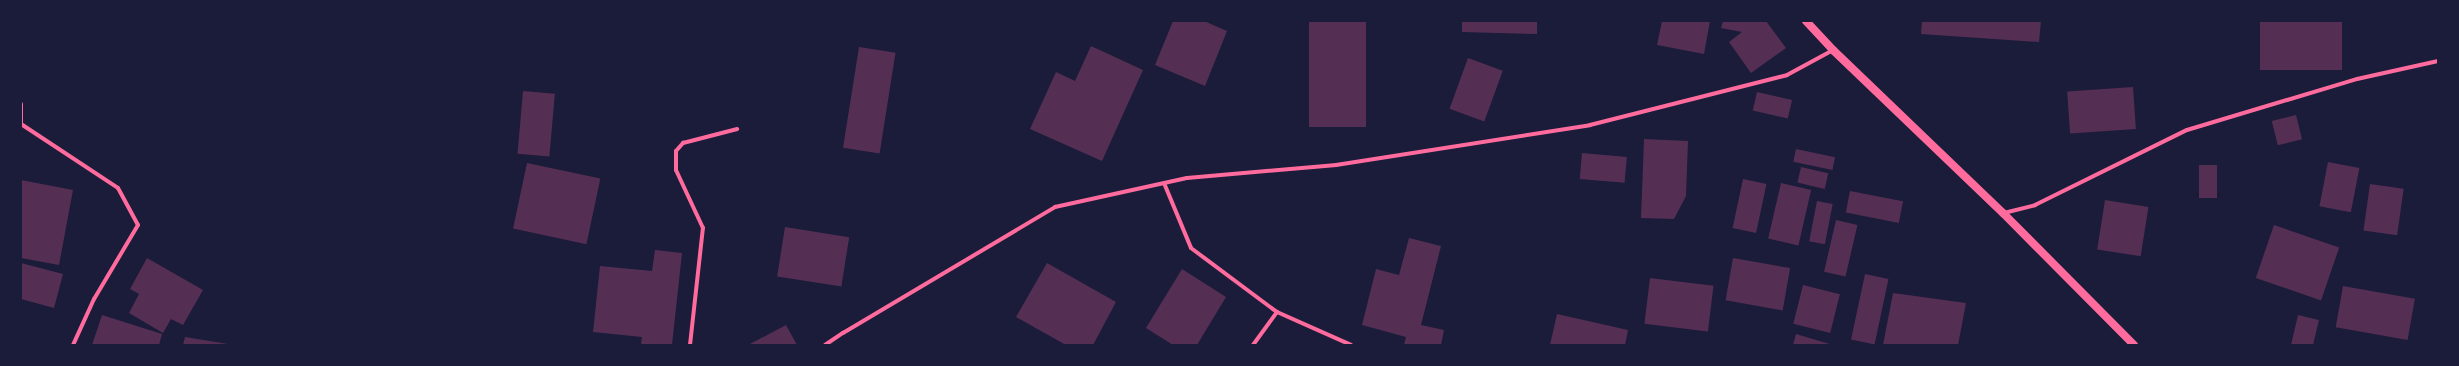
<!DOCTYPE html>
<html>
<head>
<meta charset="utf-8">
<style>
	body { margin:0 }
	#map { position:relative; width:2459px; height:366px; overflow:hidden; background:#1b1b3a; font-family:"DejaVu Sans",sans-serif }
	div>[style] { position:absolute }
	.building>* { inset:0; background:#542f53; transform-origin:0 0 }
	.minor>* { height:4px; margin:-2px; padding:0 2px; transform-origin:2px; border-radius:2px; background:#ff6b9d }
	.secondary>* { height:8px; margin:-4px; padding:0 4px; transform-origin:4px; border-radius:4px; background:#ff6b9d }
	span { translate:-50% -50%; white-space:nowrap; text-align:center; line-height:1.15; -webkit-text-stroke:3.5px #1b1b3a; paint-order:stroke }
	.frame { position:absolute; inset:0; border:22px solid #1b1b3a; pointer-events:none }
</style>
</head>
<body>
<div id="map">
	<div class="building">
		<div style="clip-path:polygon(1173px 21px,1204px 21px,1227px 31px,1205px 86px,1155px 65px)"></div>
		<div style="left:1309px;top:21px;width:57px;height:106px"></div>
		<div style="clip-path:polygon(1462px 21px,1537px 21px,1537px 34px,1462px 32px)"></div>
		<div style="clip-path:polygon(1662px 21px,1710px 21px,1704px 54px,1657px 45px)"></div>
		<div style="clip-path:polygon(1723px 21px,1766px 21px,1786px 48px,1751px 73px,1729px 42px,1742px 32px,1721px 28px)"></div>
		<div style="clip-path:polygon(1922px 21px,2041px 21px,2039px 42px,1921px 34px)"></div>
		<div style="left:2260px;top:21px;width:82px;height:49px"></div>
		<div style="clip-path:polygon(1091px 46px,1143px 70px,1102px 161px,1030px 129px,1056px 72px,1075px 81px)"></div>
		<div style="left:859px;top:47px;width:37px;height:102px;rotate:9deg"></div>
		<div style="left:1468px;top:58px;width:37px;height:54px;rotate:20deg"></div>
		<div style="left:2133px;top:87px;width:42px;height:66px;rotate:86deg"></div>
		<div style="left:523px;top:91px;width:32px;height:63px;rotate:5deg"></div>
		<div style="left:1757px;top:92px;width:36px;height:19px;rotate:13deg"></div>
		<div style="left:2296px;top:115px;width:25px;height:25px;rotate:76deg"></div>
		<div style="clip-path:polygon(1644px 139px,1688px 141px,1686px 196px,1674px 219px,1641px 218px)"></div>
		<div style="left:1796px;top:149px;width:40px;height:13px;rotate:12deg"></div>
		<div style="left:1582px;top:153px;width:45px;height:26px;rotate:5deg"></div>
		<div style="left:2328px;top:162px;width:32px;height:45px;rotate:11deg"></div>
		<div style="left:527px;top:163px;width:75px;height:67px;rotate:12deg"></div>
		<div style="left:2199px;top:165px;width:18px;height:33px"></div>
		<div style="left:1801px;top:167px;width:28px;height:16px;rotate:13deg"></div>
		<div style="left:1743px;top:179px;width:24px;height:50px;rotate:12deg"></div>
		<div style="clip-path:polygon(21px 180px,73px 190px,59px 265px,21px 258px)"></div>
		<div style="left:1781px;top:183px;width:31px;height:57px;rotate:13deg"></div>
		<div style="left:2370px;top:184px;width:34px;height:47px;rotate:8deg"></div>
		<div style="left:1850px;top:191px;width:54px;height:22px;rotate:11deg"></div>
		<div style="left:2105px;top:200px;width:44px;height:50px;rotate:9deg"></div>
		<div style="left:1817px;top:201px;width:16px;height:41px;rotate:11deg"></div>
		<div style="left:1836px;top:220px;width:22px;height:53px;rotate:13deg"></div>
		<div style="left:2274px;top:225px;width:69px;height:56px;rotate:19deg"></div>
		<div style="left:785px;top:227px;width:65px;height:50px;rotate:9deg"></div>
		<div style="clip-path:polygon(1409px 238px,1441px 246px,1421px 325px,1444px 330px,1441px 345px,1404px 345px,1406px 337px,1362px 325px,1376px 269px,1399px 275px)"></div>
		<div style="clip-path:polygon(655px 250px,682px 253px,672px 345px,641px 345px,642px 337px,593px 332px,600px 266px,652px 271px)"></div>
		<div style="clip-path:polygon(147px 258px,203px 290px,183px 325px,171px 319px,163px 333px,129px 313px,139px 294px,130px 289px)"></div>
		<div style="left:1733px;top:258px;width:58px;height:43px;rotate:10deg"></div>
		<div style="clip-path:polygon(21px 263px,63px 274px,54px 308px,21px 299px)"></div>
		<div style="clip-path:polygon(1047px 263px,1116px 302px,1093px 345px,1066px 345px,1016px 317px)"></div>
		<div style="clip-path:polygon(1182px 269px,1226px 297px,1197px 345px,1173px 345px,1146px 328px)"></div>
		<div style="left:1865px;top:274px;width:24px;height:67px;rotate:12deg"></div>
		<div style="left:1650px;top:278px;width:64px;height:46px;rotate:7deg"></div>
		<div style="left:1803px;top:285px;width:38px;height:40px;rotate:14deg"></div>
		<div style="left:2343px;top:286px;width:73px;height:42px;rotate:10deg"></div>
		<div style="clip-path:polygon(1893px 293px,1966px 303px,1958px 345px,1883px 345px)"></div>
		<div style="clip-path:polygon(1557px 314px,1628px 330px,1625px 345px,1550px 345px)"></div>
		<div style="clip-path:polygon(102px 315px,162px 334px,159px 345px,92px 345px)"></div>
		<div style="clip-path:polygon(2298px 315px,2319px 320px,2313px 345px,2291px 345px)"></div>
		<div style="clip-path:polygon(786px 325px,797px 345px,748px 345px)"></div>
		<div style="clip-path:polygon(1796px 334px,1833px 345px,1793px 345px)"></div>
		<div style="clip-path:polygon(185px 337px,228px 344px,228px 345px,183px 345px)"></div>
	</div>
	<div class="minor">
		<div style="left:21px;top:104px;width:20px;rotate:90deg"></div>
		<div style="left:21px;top:124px;width:116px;rotate:33.4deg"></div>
		<div style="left:118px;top:188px;width:42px;rotate:61.6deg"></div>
		<div style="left:138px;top:225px;width:86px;rotate:120.7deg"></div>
		<div style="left:94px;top:299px;width:51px;rotate:114.5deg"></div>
		<div style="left:1164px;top:183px;width:70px;rotate:67.4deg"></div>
		<div style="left:1191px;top:248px;width:107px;rotate:36.7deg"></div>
		<div style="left:1277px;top:312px;width:81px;rotate:24deg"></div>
		<div style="left:2004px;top:213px;width:32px;rotate:-14deg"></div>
		<div style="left:2035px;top:205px;width:169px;rotate:-26.3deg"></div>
		<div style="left:2187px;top:130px;width:177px;rotate:-16.7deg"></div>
		<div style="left:2357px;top:79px;width:83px;rotate:-12.5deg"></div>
		<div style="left:690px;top:345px;width:118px;rotate:-83.7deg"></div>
		<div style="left:703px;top:228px;width:64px;rotate:-115deg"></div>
		<div style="left:676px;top:170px;width:19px;rotate:-90deg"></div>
		<div style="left:676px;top:151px;width:11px;rotate:-49deg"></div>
		<div style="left:683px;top:143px;width:56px;rotate:-14.5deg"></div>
		<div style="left:825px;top:345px;width:22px;rotate:-34deg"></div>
		<div style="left:843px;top:333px;width:247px;rotate:-30.7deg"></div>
		<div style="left:1055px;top:207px;width:135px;rotate:-12.4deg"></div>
		<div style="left:1187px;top:178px;width:150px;rotate:-5deg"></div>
		<div style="left:1336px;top:165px;width:257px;rotate:-8.9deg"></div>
		<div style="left:1590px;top:125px;width:203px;rotate:-14.2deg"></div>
		<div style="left:1787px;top:75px;width:52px;rotate:-28.5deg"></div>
		<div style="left:1253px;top:345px;width:41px;rotate:-54deg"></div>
	</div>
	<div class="secondary">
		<div style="left:1806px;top:21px;width:40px;rotate:47deg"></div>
		<div style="left:1833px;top:50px;width:236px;rotate:43.8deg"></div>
		<div style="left:2003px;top:213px;width:186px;rotate:45.2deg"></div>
	</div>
	<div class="frame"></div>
</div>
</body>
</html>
